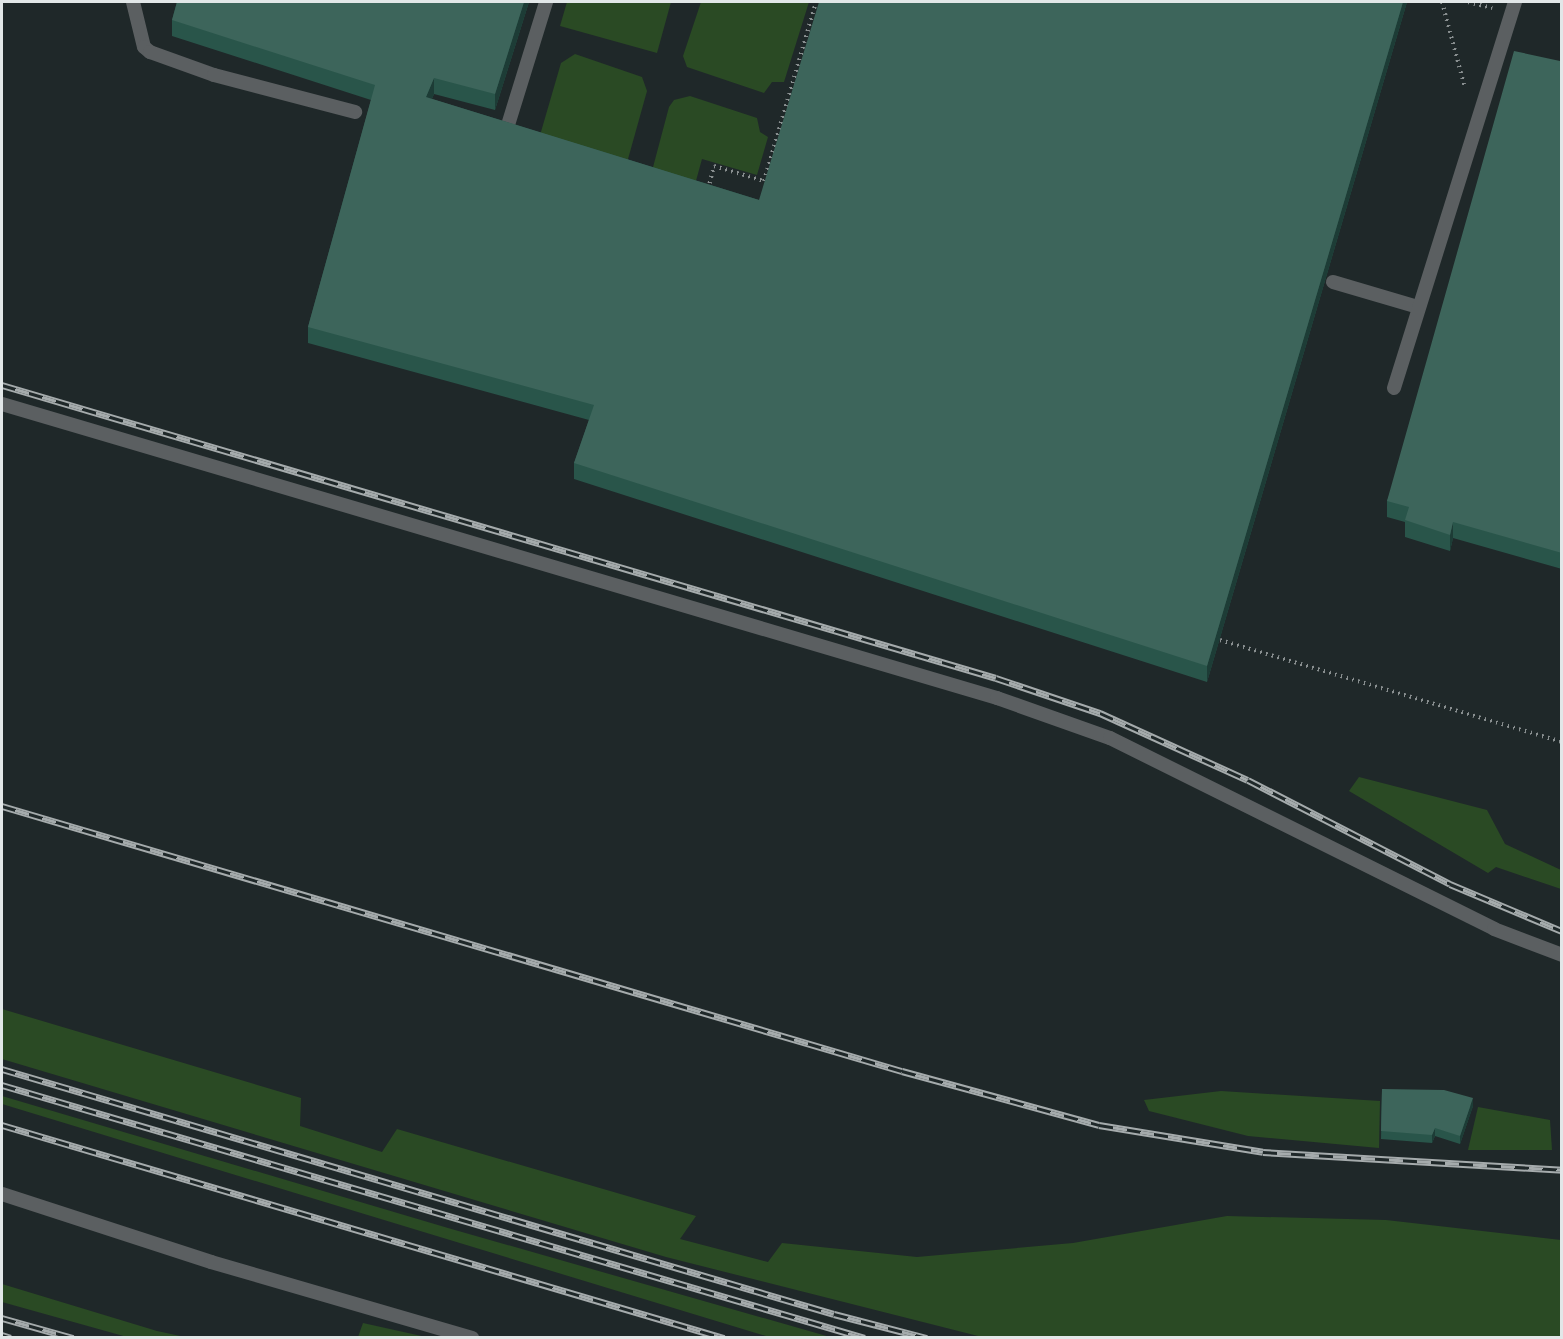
<!DOCTYPE html>
<html>
<head>
<meta charset="utf-8">
<style>
	body { margin:0 }
	#map { position:relative; width:1563px; height:1339px; overflow:hidden; background:#1f2829; font-family:"Asap Condensed",sans-serif }
	div>[style] { position:absolute }
	.green>* { inset:0; background:#2a4a24 }
	.path>* { height:4px; margin-top:-2px; transform-origin:0; background:repeating-linear-gradient(90deg,#898f90 0 1.5px,transparent 0 6px) }
	.lane>* { height:14px; margin:-7px; padding:0 7px; transform-origin:7px; border-radius:7px; background:#5b5f61 }
	.rail>* { height:7px; margin-top:-3.5px; transform-origin:0; background:repeating-linear-gradient(90deg,#1f2829 0 14px,#a5abac 0 28px); box-sizing:border-box; border-block:2px solid #a5abac }
	.wall>* { inset:0; background:#29554a }
	.shaded-wall>* { inset:0; background:#1d3c36 }
	.building>* { inset:0; background:#3d655b }
	span { translate:-50% -50%; white-space:nowrap; text-align:center; line-height:1.15; -webkit-text-stroke:6px #1f2829; paint-order:stroke }
	.frame { position:absolute; inset:0; border:3px solid #e2e7e8; pointer-events:none }
</style>
</head>
<body>
<div id="map">
	<div class="green">
		<div style="clip-path:polygon(567px 2px,671px 2px,657px 53px,560px 26px)"></div>
		<div style="clip-path:polygon(701px 2px,809px 2px,784px 82px,772px 82px,764px 93px,687px 67px,683px 56px)"></div>
		<div style="clip-path:polygon(575px 54px,642px 77px,647px 91px,623px 177px,536px 149px,561px 63px)"></div>
		<div style="clip-path:polygon(690px 96px,757px 118px,760px 132px,768px 137px,757px 175px,702px 159px,691px 199px,648px 186px,669px 107px,674px 100px)"></div>
		<div style="clip-path:polygon(1359px 777px,1487px 810px,1505px 844px,1561px 870px,1561px 889px,1496px 867px,1488px 873px,1349px 791px)"></div>
		<div style="clip-path:polygon(2px 1009px,301px 1098px,300px 1126px,382px 1152px,397px 1129px,696px 1216px,680px 1239px,768px 1262px,782px 1243px,917px 1257px,1073px 1243px,1227px 1216px,1386px 1220px,1561px 1240px,1561px 1337px,982px 1337px,666px 1257px,2px 1059px)"></div>
		<div style="clip-path:polygon(1221px 1091px,1380px 1101px,1379px 1148px,1248px 1136px,1149px 1111px,1144px 1100px)"></div>
		<div style="clip-path:polygon(2px 1096px,448px 1228px,830px 1337px,769px 1337px,2px 1104px)"></div>
		<div style="clip-path:polygon(1478px 1107px,1550px 1120px,1552px 1150px,1468px 1150px)"></div>
		<div style="clip-path:polygon(2px 1284px,157px 1331px,185px 1337px,127px 1337px,2px 1302px)"></div>
		<div style="clip-path:polygon(363px 1323px,426px 1337px,358px 1337px)"></div>
	</div>
	<div class="path">
		<div style="left:1442px;top:2px;width:89px;rotate:75deg"></div>
		<div style="left:1468px;top:2px;width:25px;rotate:14deg"></div>
		<div style="left:708px;top:189px;width:24px;rotate:-75deg"></div>
		<div style="left:714px;top:166px;width:52px;rotate:16.7deg"></div>
		<div style="left:764px;top:181px;width:186px;rotate:-73.8deg"></div>
		<div style="left:1220px;top:640px;width:357px;rotate:16.6deg"></div>
	</div>
	<div class="lane">
		<div style="left:133px;top:2px;width:46px;rotate:76.3deg"></div>
		<div style="left:144px;top:47px;width:8px;rotate:40deg"></div>
		<div style="left:150px;top:52px;width:68px;rotate:19.8deg"></div>
		<div style="left:214px;top:75px;width:146px;rotate:14.7deg"></div>
		<div style="left:508px;top:125px;width:129px;rotate:-72.8deg"></div>
		<div style="left:1333px;top:282px;width:89px;rotate:16.4deg"></div>
		<div style="left:1394px;top:388px;width:405px;rotate:-72.6deg"></div>
		<div style="left:2px;top:404px;width:1038px;rotate:16.46deg"></div>
		<div style="left:997px;top:698px;width:120px;rotate:19.5deg"></div>
		<div style="left:1110px;top:738px;width:429px;rotate:26.4deg"></div>
		<div style="left:1494px;top:929px;width:73px;rotate:20.9deg"></div>
		<div style="left:2px;top:1194px;width:220px;rotate:18deg"></div>
		<div style="left:211px;top:1262px;width:272px;rotate:16.2deg"></div>
	</div>
	<div class="rail">
		<div style="left:2px;top:385px;width:1036px;rotate:16.42deg"></div>
		<div style="left:996px;top:678px;width:110px;rotate:18.6deg"></div>
		<div style="left:1100px;top:713px;width:162px;rotate:24.4deg"></div>
		<div style="left:1248px;top:780px;width:227px;rotate:27.2deg"></div>
		<div style="left:1450px;top:884px;width:121px;rotate:22.8deg"></div>
		<div style="left:2px;top:806px;width:938px;rotate:16.41deg"></div>
		<div style="left:902px;top:1071px;width:204px;rotate:15.3deg"></div>
		<div style="left:1099px;top:1125px;width:166px;rotate:9.3deg"></div>
		<div style="left:1263px;top:1152px;width:300px;rotate:3.4deg"></div>
		<div style="left:2px;top:1069px;width:867px;rotate:16.41deg"></div>
		<div style="left:834px;top:1314px;width:96px;rotate:14.5deg"></div>
		<div style="left:2px;top:1085px;width:899px;rotate:16.34deg"></div>
		<div style="left:2px;top:1125px;width:753px;rotate:16.44deg"></div>
		<div style="left:2px;top:1318px;width:74px;rotate:15.7deg"></div>
		<div style="left:2px;top:1335px;width:9px;rotate:18deg"></div>
	</div>
	<div class="wall">
		<div style="clip-path:polygon(177px 2px,529px 2px,495px 110px,434px 94px,432px 99px,759px 200px,1407px 2px,1207px 682px,574px 479px,574px 463px,589px 420px,308px 343px,308px 327px,371px 100px,172px 36px,172px 20px)"></div>
		<div style="clip-path:polygon(1562px 55px,1562px 569px,1453px 538px,1450px 551px,1405px 537px,1405px 522px,1387px 517px,1387px 501px,1560px 61px)"></div>
		<div style="clip-path:polygon(1382px 1089px,1473px 1106px,1460px 1144px,1435px 1136px,1432px 1143px,1381px 1139px)"></div>
	</div>
	<div class="shaded-wall">
		<div style="clip-path:polygon(524px 2px,529px 2px,495px 110px,495px 94px)"></div>
		<div style="clip-path:polygon(1403px 2px,1407px 2px,1207px 682px,1207px 666px)"></div>
		<div style="clip-path:polygon(434px 78px,434px 94px,426px 113px,426px 97px)"></div>
		<div style="clip-path:polygon(1453px 522px,1453px 538px,1450px 551px,1450px 535px)"></div>
		<div style="clip-path:polygon(1473px 1098px,1473px 1106px,1460px 1144px,1460px 1136px)"></div>
		<div style="clip-path:polygon(1435px 1128px,1435px 1136px,1432px 1143px,1432px 1135px)"></div>
	</div>
	<div class="building">
		<div style="clip-path:polygon(177px 2px,524px 2px,495px 94px,434px 78px,426px 97px,759px 200px,819px 2px,1403px 2px,1207px 666px,574px 463px,594px 405px,308px 327px,375px 85px,172px 20px)"></div>
		<div style="clip-path:polygon(1514px 51px,1560px 61px,1562px 55px,1562px 553px,1453px 522px,1450px 535px,1405px 520px,1409px 507px,1387px 501px)"></div>
		<div style="clip-path:polygon(1382px 1089px,1444px 1090px,1473px 1098px,1460px 1136px,1435px 1128px,1432px 1135px,1381px 1131px)"></div>
	</div>
	<div class="frame"></div>
</div>
</body>
</html>
